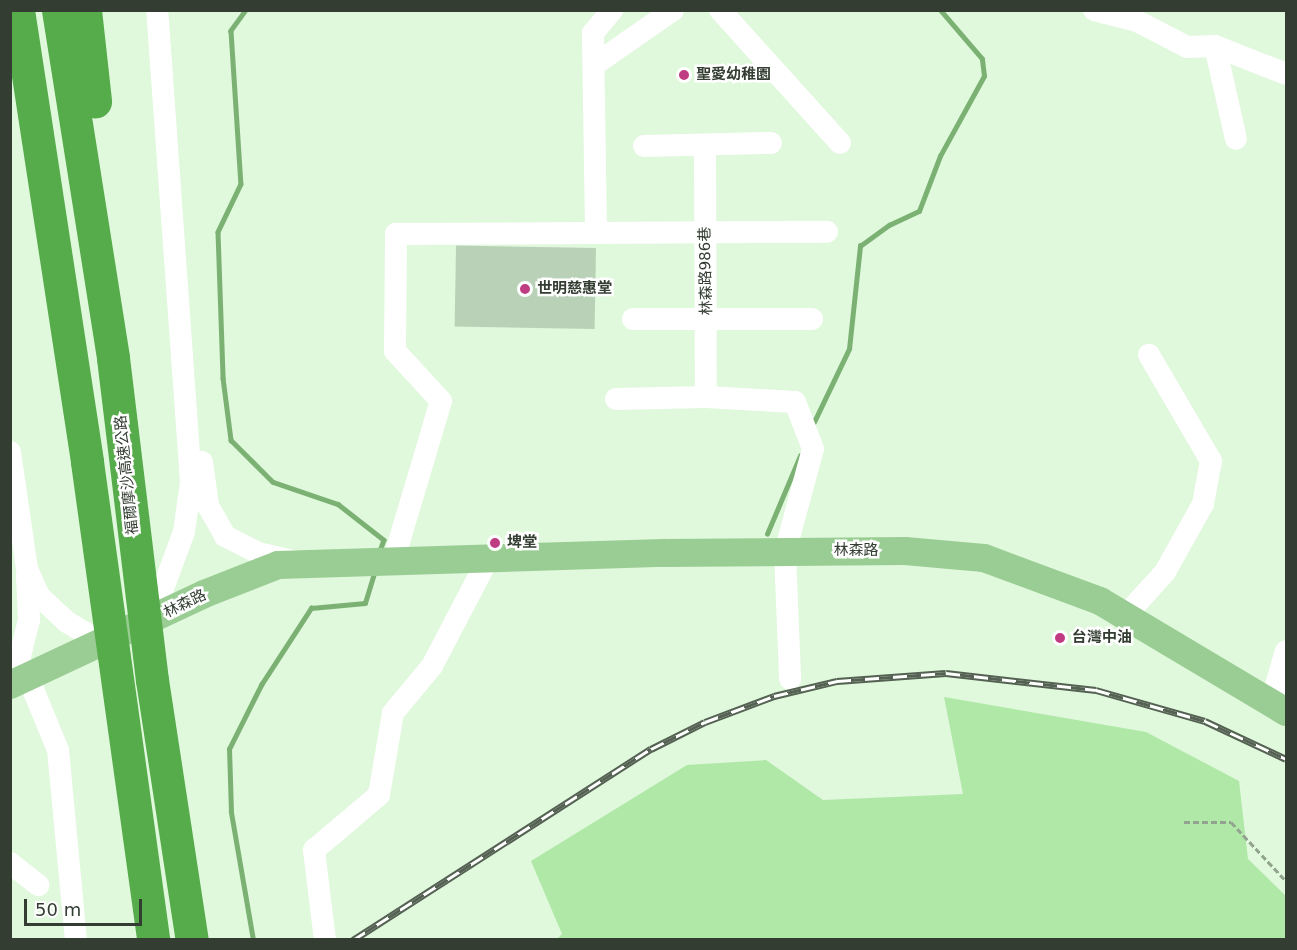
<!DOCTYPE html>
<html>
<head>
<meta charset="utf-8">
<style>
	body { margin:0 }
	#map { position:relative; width:1297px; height:950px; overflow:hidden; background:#e0f8dc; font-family:"DejaVu Sans","Noto Sans TC",sans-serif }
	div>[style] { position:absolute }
	.green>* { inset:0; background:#b0e8a8 }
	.stream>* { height:4.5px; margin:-2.25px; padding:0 2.25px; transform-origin:2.25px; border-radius:2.25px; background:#7bb274 }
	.building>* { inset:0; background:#b9d1b6; transform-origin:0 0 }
	.path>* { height:3px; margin-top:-1.5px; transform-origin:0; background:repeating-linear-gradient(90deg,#92a48f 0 6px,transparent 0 9px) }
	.minor>* { height:22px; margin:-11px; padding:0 11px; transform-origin:11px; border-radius:11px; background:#fff }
	.major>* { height:28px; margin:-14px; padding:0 14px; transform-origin:14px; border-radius:14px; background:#9acd93 }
	.highway>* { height:33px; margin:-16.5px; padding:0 16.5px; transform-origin:16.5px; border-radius:16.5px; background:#56ab4b }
	.rail>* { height:7px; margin-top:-3.5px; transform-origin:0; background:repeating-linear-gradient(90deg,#fff 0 14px,#546153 0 28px); box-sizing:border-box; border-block:2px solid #546153 }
	.dots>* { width:16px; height:16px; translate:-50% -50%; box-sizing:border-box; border:3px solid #fff; border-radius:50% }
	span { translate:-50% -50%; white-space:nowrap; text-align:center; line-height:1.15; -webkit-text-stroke:5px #fff; paint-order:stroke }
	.poi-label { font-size:15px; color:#333d32; font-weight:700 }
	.left { translate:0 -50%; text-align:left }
	.street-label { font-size:15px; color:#333d32 }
	.frame { position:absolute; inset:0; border:12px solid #333d32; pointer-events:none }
	.scale { position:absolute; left:24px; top:899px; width:118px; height:27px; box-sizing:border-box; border:3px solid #333d32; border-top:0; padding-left:8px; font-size:18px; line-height:21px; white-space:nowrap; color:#333d32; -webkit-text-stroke:4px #fff; paint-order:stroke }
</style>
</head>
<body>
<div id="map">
	<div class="green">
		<div style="clip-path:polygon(944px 697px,1146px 732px,1239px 781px,1248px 859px,1286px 896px,1286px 939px,557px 939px,562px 934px,531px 861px,687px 765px,766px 760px,823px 800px,963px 794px)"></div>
	</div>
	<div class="stream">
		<div style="left:246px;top:10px;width:26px;rotate:126deg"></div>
		<div style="left:231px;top:31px;width:153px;rotate:86.3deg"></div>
		<div style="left:241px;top:184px;width:53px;rotate:115.6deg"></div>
		<div style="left:218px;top:232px;width:146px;rotate:88deg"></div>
		<div style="left:223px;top:378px;width:63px;rotate:82.6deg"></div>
		<div style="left:231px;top:440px;width:59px;rotate:45deg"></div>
		<div style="left:273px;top:482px;width:69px;rotate:18.7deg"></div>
		<div style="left:338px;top:504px;width:58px;rotate:38deg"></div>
		<div style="left:384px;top:540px;width:12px;rotate:110deg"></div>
		<div style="left:814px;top:422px;width:81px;rotate:-64.4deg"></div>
		<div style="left:849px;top:349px;width:104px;rotate:-83.9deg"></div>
		<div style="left:860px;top:246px;width:36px;rotate:-36deg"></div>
		<div style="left:889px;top:225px;width:33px;rotate:-25deg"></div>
		<div style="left:919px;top:211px;width:59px;rotate:-69.1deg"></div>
		<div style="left:940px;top:156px;width:91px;rotate:-61.2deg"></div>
		<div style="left:984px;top:76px;width:17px;rotate:-97deg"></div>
		<div style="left:982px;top:59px;width:65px;rotate:-130.6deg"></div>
		<div style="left:767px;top:534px;width:85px;rotate:-67.1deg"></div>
		<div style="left:253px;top:940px;width:130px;rotate:-99.8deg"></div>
		<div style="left:231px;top:812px;width:63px;rotate:-91.8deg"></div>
		<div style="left:229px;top:749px;width:72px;rotate:-63.4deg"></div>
		<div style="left:261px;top:685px;width:92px;rotate:-57deg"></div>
		<div style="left:311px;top:608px;width:54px;rotate:-5.3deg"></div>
		<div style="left:365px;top:603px;width:34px;rotate:-73deg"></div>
	</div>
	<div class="building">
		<div style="left:596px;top:248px;width:81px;height:140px;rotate:91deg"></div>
	</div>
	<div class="path">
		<div style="left:1184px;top:822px;width:47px"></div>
		<div style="left:1231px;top:822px;width:81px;rotate:47deg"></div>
	</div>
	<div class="minor">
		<div style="left:720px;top:10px;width:179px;rotate:47.9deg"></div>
		<div style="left:1094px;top:10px;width:44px;rotate:14.3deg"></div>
		<div style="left:1137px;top:21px;width:56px;rotate:27.5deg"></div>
		<div style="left:1187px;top:47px;width:28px;rotate:-2deg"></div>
		<div style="left:1215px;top:46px;width:76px;rotate:21.5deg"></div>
		<div style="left:1215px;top:46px;width:95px;rotate:77.3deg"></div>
		<div style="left:594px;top:65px;width:96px;rotate:-34.8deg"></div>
		<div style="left:705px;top:145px;width:252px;rotate:89.8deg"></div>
		<div style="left:644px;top:146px;width:127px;rotate:-1.4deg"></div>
		<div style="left:596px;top:230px;width:197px;rotate:-90.9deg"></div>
		<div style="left:593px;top:33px;width:30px;rotate:-50deg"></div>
		<div style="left:633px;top:319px;width:179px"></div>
		<div style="left:616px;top:399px;width:90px;rotate:-1.3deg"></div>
		<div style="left:706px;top:397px;width:89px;rotate:3.2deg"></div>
		<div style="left:795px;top:402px;width:50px;rotate:69deg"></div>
		<div style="left:813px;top:449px;width:107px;rotate:105.2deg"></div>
		<div style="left:785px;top:552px;width:127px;rotate:87.7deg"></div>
		<div style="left:10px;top:452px;width:118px;rotate:81.7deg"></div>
		<div style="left:27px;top:569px;width:30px;rotate:66deg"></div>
		<div style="left:39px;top:596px;width:38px;rotate:43deg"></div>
		<div style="left:67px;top:622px;width:43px;rotate:30.7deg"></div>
		<div style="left:202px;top:462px;width:44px;rotate:82.2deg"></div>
		<div style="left:208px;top:506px;width:34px;rotate:60deg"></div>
		<div style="left:225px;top:536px;width:37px;rotate:27deg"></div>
		<div style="left:258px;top:553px;width:37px;rotate:13deg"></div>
		<div style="left:393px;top:562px;width:168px;rotate:-73.4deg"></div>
		<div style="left:441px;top:401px;width:68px;rotate:-132.6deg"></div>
		<div style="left:395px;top:351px;width:117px;rotate:-89.5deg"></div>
		<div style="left:396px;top:234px;width:431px;rotate:-0.3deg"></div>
		<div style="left:1126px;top:615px;width:58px;rotate:-47.8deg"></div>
		<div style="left:1165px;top:572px;width:78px;rotate:-60.8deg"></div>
		<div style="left:1203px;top:504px;width:44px;rotate:-79.5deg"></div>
		<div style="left:1211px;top:461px;width:123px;rotate:-120.3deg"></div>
		<div style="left:151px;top:621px;width:95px;rotate:-69.7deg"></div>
		<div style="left:184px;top:532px;width:50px;rotate:-82deg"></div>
		<div style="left:191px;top:482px;width:473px;rotate:-94.1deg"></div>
		<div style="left:10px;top:664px;width:13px;rotate:-39deg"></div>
		<div style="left:20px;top:656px;width:37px;rotate:-76deg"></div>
		<div style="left:29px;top:620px;width:44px;rotate:-92.6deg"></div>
		<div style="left:28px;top:677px;width:79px;rotate:67.7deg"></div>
		<div style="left:58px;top:750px;width:191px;rotate:84.6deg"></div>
		<div style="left:1271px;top:702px;width:53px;rotate:-73.6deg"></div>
		<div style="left:10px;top:863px;width:36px;rotate:38deg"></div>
		<div style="left:325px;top:940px;width:91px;rotate:-97deg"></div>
		<div style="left:314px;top:850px;width:85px;rotate:-40.2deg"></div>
		<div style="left:379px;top:795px;width:83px;rotate:-80.3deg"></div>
		<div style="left:393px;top:713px;width:61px;rotate:-50.3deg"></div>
		<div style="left:432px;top:666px;width:121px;rotate:-62.4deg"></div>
	</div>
	<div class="major">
		<div style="left:10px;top:685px;width:214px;rotate:-25.1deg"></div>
		<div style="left:204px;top:594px;width:79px;rotate:-21.4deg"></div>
		<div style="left:278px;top:565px;width:386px;rotate:-1.8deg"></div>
		<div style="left:664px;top:553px;width:241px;rotate:-0.5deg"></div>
		<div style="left:905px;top:551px;width:79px;rotate:5.1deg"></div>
		<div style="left:984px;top:558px;width:124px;rotate:20.3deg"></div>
		<div style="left:1100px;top:601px;width:217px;rotate:30.8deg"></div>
	</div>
	<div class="highway">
		<div style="left:18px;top:10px;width:457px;rotate:81.3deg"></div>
		<div style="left:87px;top:462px;width:483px;rotate:82.1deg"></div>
		<div style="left:58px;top:10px;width:352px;rotate:81deg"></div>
		<div style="left:113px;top:358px;width:324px;rotate:83.1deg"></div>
		<div style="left:152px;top:680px;width:263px;rotate:81.3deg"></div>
		<div style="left:85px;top:10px;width:92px;rotate:83.7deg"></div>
	</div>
	<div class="rail">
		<div style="left:353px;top:940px;width:354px;rotate:-32.7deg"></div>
		<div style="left:651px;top:749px;width:60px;rotate:-26.6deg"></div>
		<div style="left:705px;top:722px;width:74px;rotate:-20.6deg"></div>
		<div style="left:774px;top:696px;width:65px;rotate:-13.4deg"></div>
		<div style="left:837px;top:681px;width:109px;rotate:-4.2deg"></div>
		<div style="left:946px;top:673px;width:151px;rotate:6.5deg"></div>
		<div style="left:1096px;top:690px;width:113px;rotate:15.9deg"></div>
		<div style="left:1205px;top:721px;width:89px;rotate:25.1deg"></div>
	</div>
	<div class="dots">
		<div style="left:684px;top:75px;background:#c03c82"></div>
		<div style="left:525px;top:289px;background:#c03c82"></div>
		<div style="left:495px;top:543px;background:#c03c82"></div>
		<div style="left:1060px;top:638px;background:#c03c82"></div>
	</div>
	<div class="poi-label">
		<span class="left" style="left:696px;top:75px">聖愛幼稚園</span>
		<span class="left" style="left:537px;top:289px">世明慈惠堂</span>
		<span class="left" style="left:507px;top:543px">埤堂</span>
		<span class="left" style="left:1072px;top:638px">台灣中油</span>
	</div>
	<div class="street-label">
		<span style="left:706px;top:271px;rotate:-91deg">林森路986巷</span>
		<span style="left:127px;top:475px;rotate:-96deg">福爾摩沙高速公路</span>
		<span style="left:856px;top:551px">林森路</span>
		<span style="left:185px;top:604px;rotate:-26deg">林森路</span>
	</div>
	<div class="frame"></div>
	<div class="scale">50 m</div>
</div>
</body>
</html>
